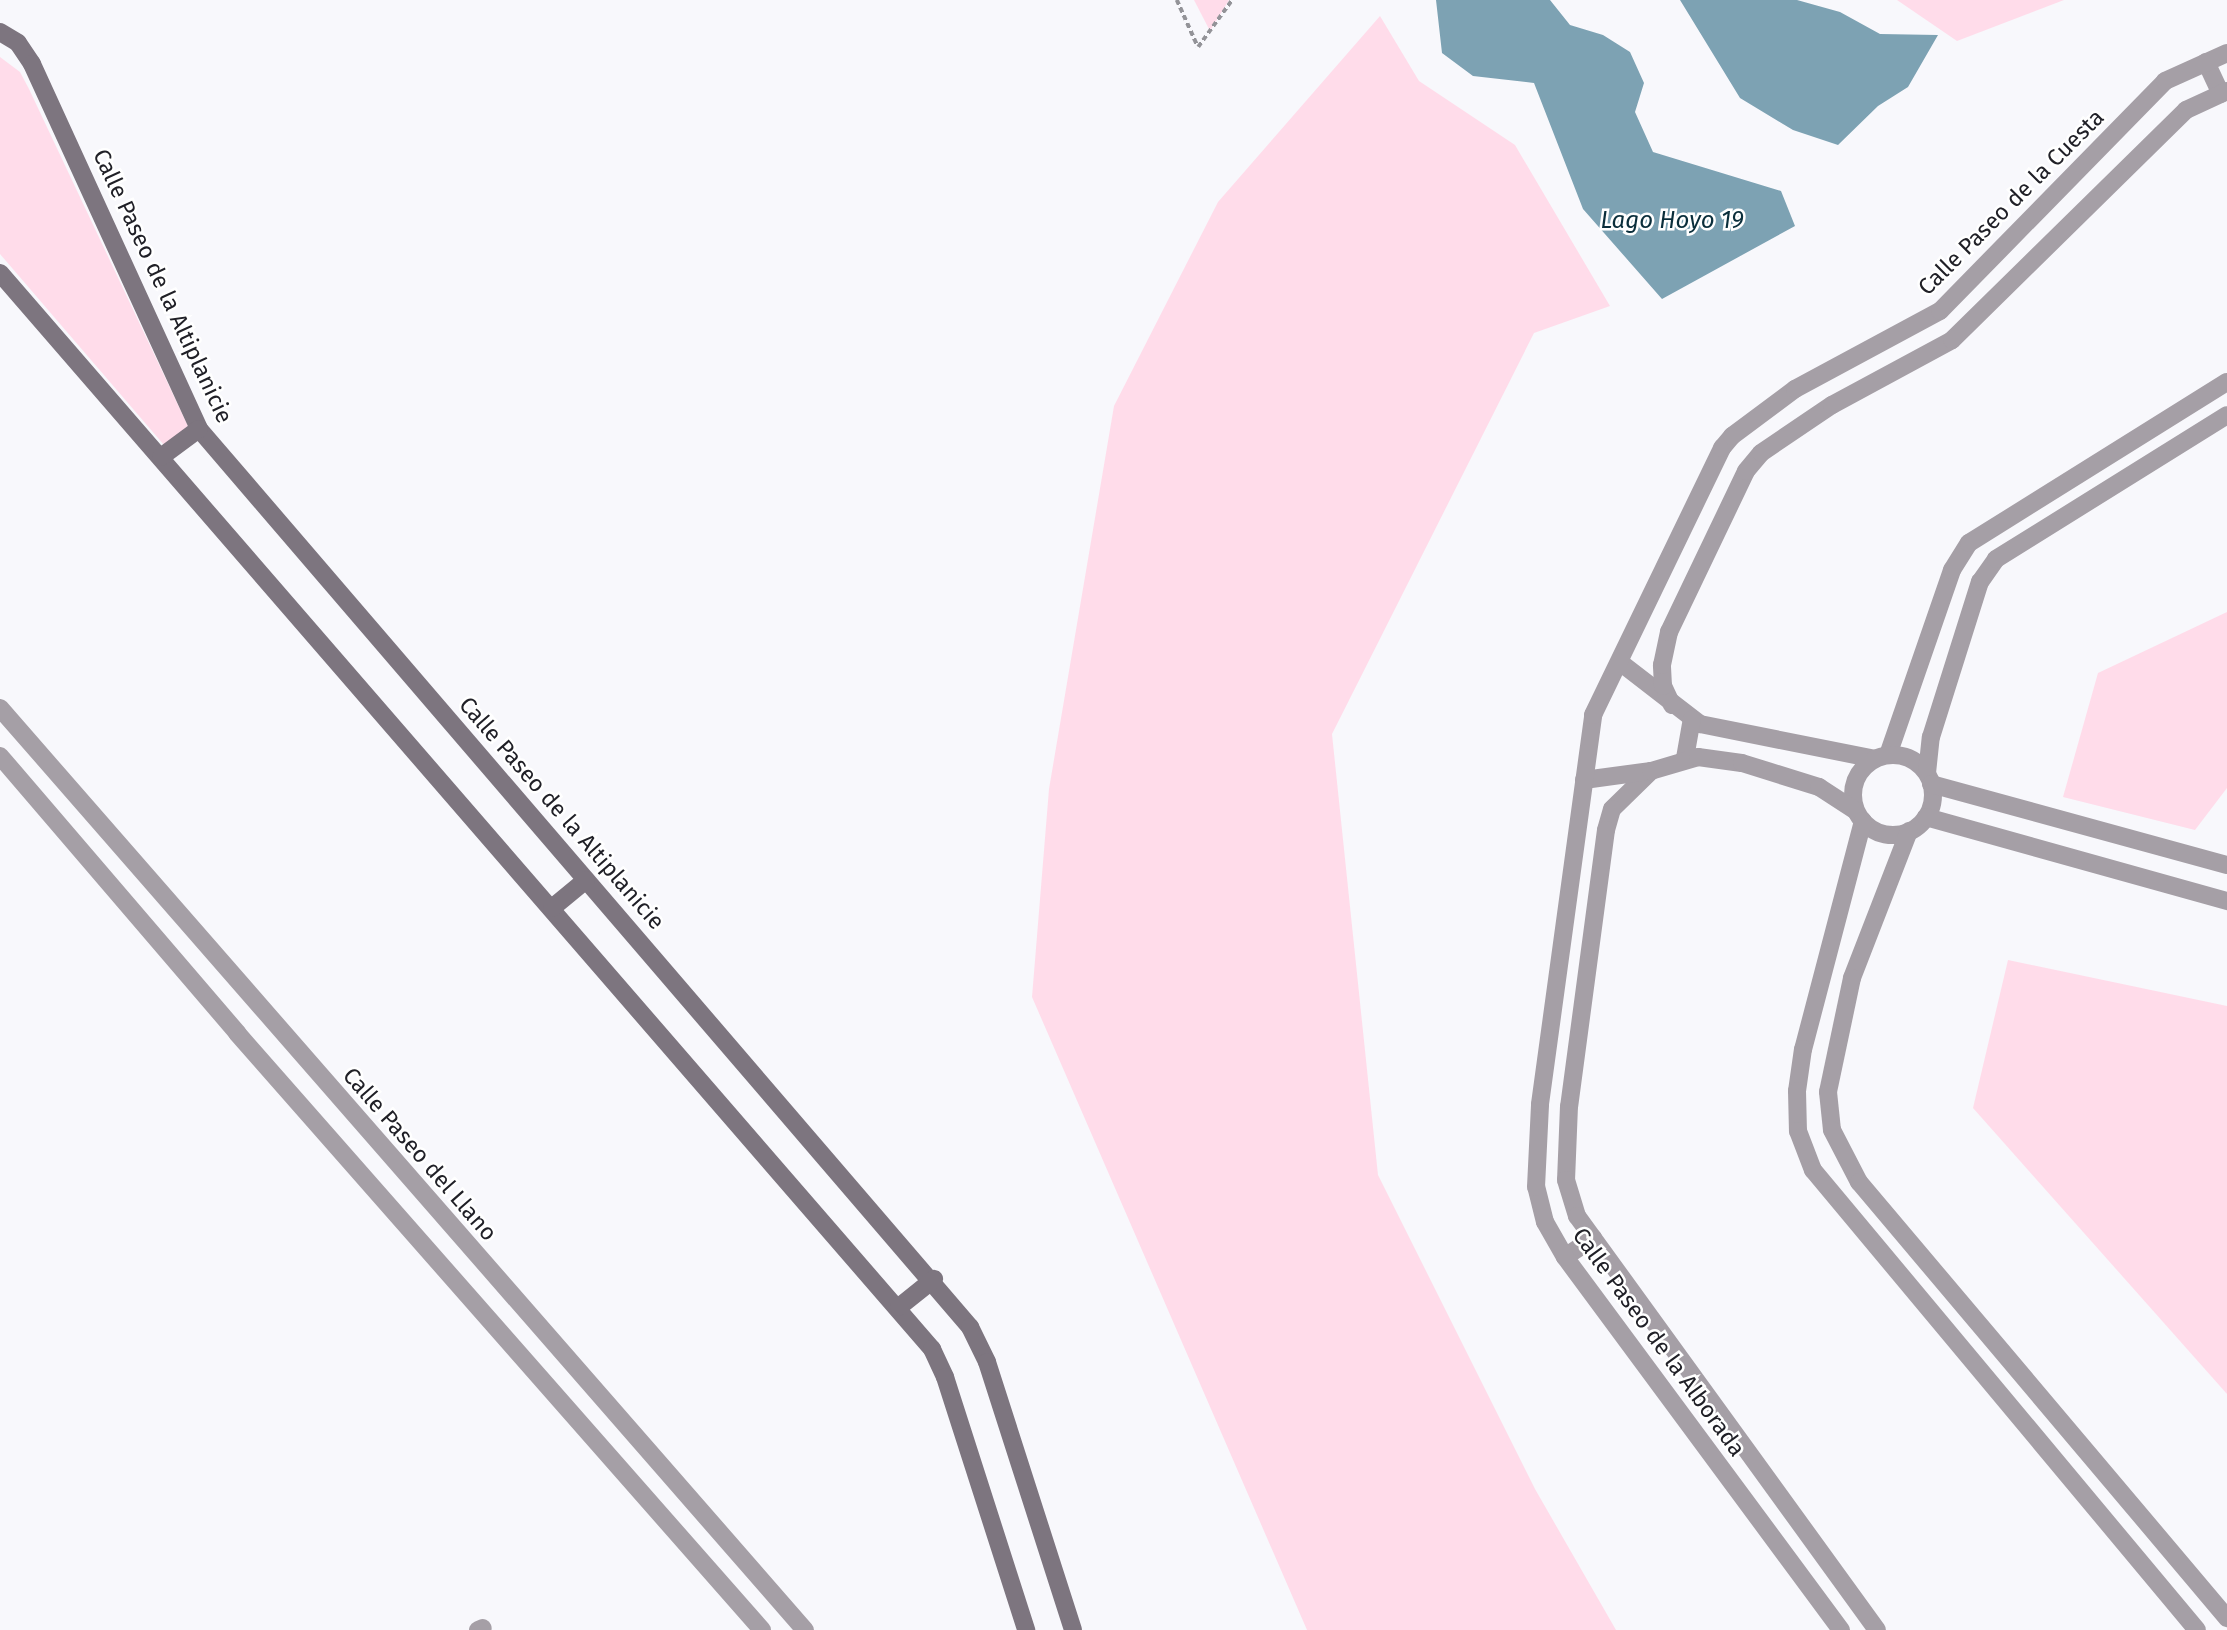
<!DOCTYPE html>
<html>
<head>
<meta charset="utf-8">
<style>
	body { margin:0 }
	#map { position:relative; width:2227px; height:1630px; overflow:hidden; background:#f8f8fc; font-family:"Fira Sans",sans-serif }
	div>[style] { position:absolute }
	.green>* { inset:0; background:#ffdcea }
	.water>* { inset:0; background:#7da2b3 }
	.path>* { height:3.5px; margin-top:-1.75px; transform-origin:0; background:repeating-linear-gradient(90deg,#939398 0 5px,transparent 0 8.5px) }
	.street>* { height:18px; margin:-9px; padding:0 9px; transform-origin:9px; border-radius:9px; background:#a59fa6 }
	.street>.ring { margin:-9px; padding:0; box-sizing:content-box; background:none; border:18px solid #a59fa6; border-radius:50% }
	.secondary>* { height:18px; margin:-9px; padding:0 9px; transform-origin:9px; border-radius:9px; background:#7d757f }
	span { translate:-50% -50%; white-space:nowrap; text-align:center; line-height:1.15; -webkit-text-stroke:5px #fff; paint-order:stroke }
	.street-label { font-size:23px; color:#202027 }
	.water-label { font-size:24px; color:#0a2e3b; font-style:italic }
</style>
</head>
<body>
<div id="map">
	<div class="green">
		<div style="clip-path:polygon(1194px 0,1229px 0,1210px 31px)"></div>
		<div style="clip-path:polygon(1897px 0,2064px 0,1957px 41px)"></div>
		<div style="clip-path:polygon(1380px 16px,1419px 81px,1515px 145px,1610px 306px,1534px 333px,1332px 734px,1378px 1175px,1535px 1489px,1616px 1630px,1307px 1630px,1032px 997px,1049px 789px,1114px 406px,1218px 202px)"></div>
		<div style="clip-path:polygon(0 57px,20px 72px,29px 89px,188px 426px,164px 445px,0 254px)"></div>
		<div style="clip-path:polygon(2227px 612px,2227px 788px,2195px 830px,2063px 797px,2098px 673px)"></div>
		<div style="clip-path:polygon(2008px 960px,2227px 1006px,2227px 1394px,1973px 1108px)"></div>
	</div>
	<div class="water">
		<div style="clip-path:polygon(1550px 0,1570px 25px,1603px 35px,1630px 52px,1644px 83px,1635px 112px,1653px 152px,1781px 191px,1795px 226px,1662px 299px,1583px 209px,1534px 83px,1473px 76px,1442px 53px,1436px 0)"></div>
		<div style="clip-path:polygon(1680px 0,1797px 0,1840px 12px,1880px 34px,1938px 35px,1908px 87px,1878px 106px,1838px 145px,1793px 130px,1740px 98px)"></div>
	</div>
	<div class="path">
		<div style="left:1177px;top:0;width:51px;rotate:65.9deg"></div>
		<div style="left:1198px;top:47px;width:58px;rotate:-54.1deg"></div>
	</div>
	<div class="street">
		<div style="left:2206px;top:62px;width:35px;rotate:65deg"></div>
		<div style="left:1621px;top:663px;width:100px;rotate:37.7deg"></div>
		<div style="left:1700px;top:724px;width:178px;rotate:11.3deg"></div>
		<div style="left:1672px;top:705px;width:21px;rotate:-115deg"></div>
		<div style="left:1663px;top:686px;width:21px;rotate:-93deg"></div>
		<div style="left:1662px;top:665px;width:34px;rotate:-78deg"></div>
		<div style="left:1669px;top:632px;width:178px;rotate:-64.4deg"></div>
		<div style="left:1746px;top:471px;width:23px;rotate:-50deg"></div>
		<div style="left:1761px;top:453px;width:86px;rotate:-34.1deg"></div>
		<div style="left:1832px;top:405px;width:136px;rotate:-28.4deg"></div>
		<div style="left:1952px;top:340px;width:328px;rotate:-44.5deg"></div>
		<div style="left:2186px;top:110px;width:45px;rotate:-24.9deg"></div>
		<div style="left:0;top:708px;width:1224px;rotate:48.88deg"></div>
		<div style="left:1888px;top:755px;width:196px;rotate:-70.9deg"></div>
		<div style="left:1952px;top:570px;width:32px;rotate:-58deg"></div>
		<div style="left:1969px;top:543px;width:304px;rotate:-32deg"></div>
		<div class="ring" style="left:1853px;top:755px;width:62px;height:62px"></div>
		<div style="left:0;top:756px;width:365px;rotate:49.4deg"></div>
		<div style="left:237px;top:1033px;width:795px;rotate:48.67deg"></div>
		<div style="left:1685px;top:758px;width:39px;rotate:-80deg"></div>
		<div style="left:1651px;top:771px;width:54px;rotate:135.7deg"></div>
		<div style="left:1612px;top:809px;width:22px;rotate:106deg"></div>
		<div style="left:1606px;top:830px;width:278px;rotate:97.6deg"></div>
		<div style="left:1569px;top:1106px;width:74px;rotate:92.3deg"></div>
		<div style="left:1566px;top:1180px;width:38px;rotate:73deg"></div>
		<div style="left:1577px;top:1216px;width:511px;rotate:54.07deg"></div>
		<div style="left:1927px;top:773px;width:36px;rotate:-84deg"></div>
		<div style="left:1931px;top:737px;width:163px;rotate:-72.5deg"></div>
		<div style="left:1980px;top:582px;width:28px;rotate:-55deg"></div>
		<div style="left:1996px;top:559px;width:272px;rotate:-31.9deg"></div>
		<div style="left:1584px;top:780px;width:68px;rotate:-7.7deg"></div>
		<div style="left:1651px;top:771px;width:49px;rotate:-16.6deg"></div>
		<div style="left:1698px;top:757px;width:44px;rotate:7.8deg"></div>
		<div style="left:1742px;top:763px;width:81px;rotate:17.3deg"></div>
		<div style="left:1819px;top:787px;width:44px;rotate:33deg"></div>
		<div style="left:1931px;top:784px;width:307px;rotate:15.3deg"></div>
		<div style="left:1926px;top:817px;width:313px;rotate:15.6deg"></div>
		<div style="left:1863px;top:821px;width:236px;rotate:104.7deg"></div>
		<div style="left:1803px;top:1049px;width:42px;rotate:98.1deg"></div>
		<div style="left:1797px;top:1091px;width:40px;rotate:88.6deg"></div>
		<div style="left:1798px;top:1131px;width:42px;rotate:69deg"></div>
		<div style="left:1813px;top:1170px;width:599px;rotate:50.15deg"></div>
		<div style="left:1909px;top:831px;width:158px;rotate:111.2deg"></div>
		<div style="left:1852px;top:978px;width:116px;rotate:101.9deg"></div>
		<div style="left:1828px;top:1092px;width:38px;rotate:84deg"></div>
		<div style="left:1832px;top:1130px;width:59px;rotate:62.6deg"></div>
		<div style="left:1859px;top:1182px;width:571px;rotate:49.83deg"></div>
		<div style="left:1565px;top:1257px;width:34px;rotate:-34deg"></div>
		<div style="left:478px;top:1630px;width:5px;rotate:-22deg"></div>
		<div style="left:1841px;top:1630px;width:464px;rotate:-126.5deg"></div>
		<div style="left:1565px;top:1257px;width:40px;rotate:-119.7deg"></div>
		<div style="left:1545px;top:1222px;width:36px;rotate:-104deg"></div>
		<div style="left:1536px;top:1187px;width:83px;rotate:-87.2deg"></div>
		<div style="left:1540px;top:1104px;width:393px;rotate:-82.2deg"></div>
		<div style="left:1593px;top:715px;width:297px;rotate:-64.2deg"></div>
		<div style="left:1722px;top:448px;width:16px;rotate:-50deg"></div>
		<div style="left:1732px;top:436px;width:79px;rotate:-36.7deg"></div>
		<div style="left:1795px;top:389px;width:165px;rotate:-28.3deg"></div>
		<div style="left:1940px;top:311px;width:322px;rotate:-45.6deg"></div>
		<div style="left:2165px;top:81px;width:68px;rotate:-24.3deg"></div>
	</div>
	<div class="secondary">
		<div style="left:0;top:32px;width:21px;rotate:31deg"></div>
		<div style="left:18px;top:43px;width:25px;rotate:56deg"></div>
		<div style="left:32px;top:64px;width:401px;rotate:65.4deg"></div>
		<div style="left:199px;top:429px;width:1184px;rotate:49.35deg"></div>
		<div style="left:970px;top:1327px;width:39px;rotate:64deg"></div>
		<div style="left:987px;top:1362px;width:281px;rotate:72.2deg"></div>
		<div style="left:0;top:273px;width:1424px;rotate:49.1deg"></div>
		<div style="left:932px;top:1349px;width:31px;rotate:65deg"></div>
		<div style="left:945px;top:1377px;width:266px;rotate:72.2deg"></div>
		<div style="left:161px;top:457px;width:47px;rotate:-36.4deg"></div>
		<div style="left:552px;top:908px;width:44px;rotate:-39.5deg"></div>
		<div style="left:899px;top:1307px;width:45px;rotate:-38.7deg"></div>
	</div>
	<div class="street-label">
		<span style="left:2011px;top:202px;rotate:-45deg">Calle Paseo de la Cuesta</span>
		<span style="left:163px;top:286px;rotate:65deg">Calle Paseo de la Altiplanicie</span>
		<span style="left:562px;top:813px;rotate:49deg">Calle Paseo de la Altiplanicie</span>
		<span style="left:420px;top:1154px;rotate:49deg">Calle Paseo del Llano</span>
		<span style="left:1659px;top:1342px;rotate:54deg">Calle Paseo de la Alborada</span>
	</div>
	<div class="water-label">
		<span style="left:1672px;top:221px">Lago Hoyo 19</span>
	</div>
</div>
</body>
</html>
